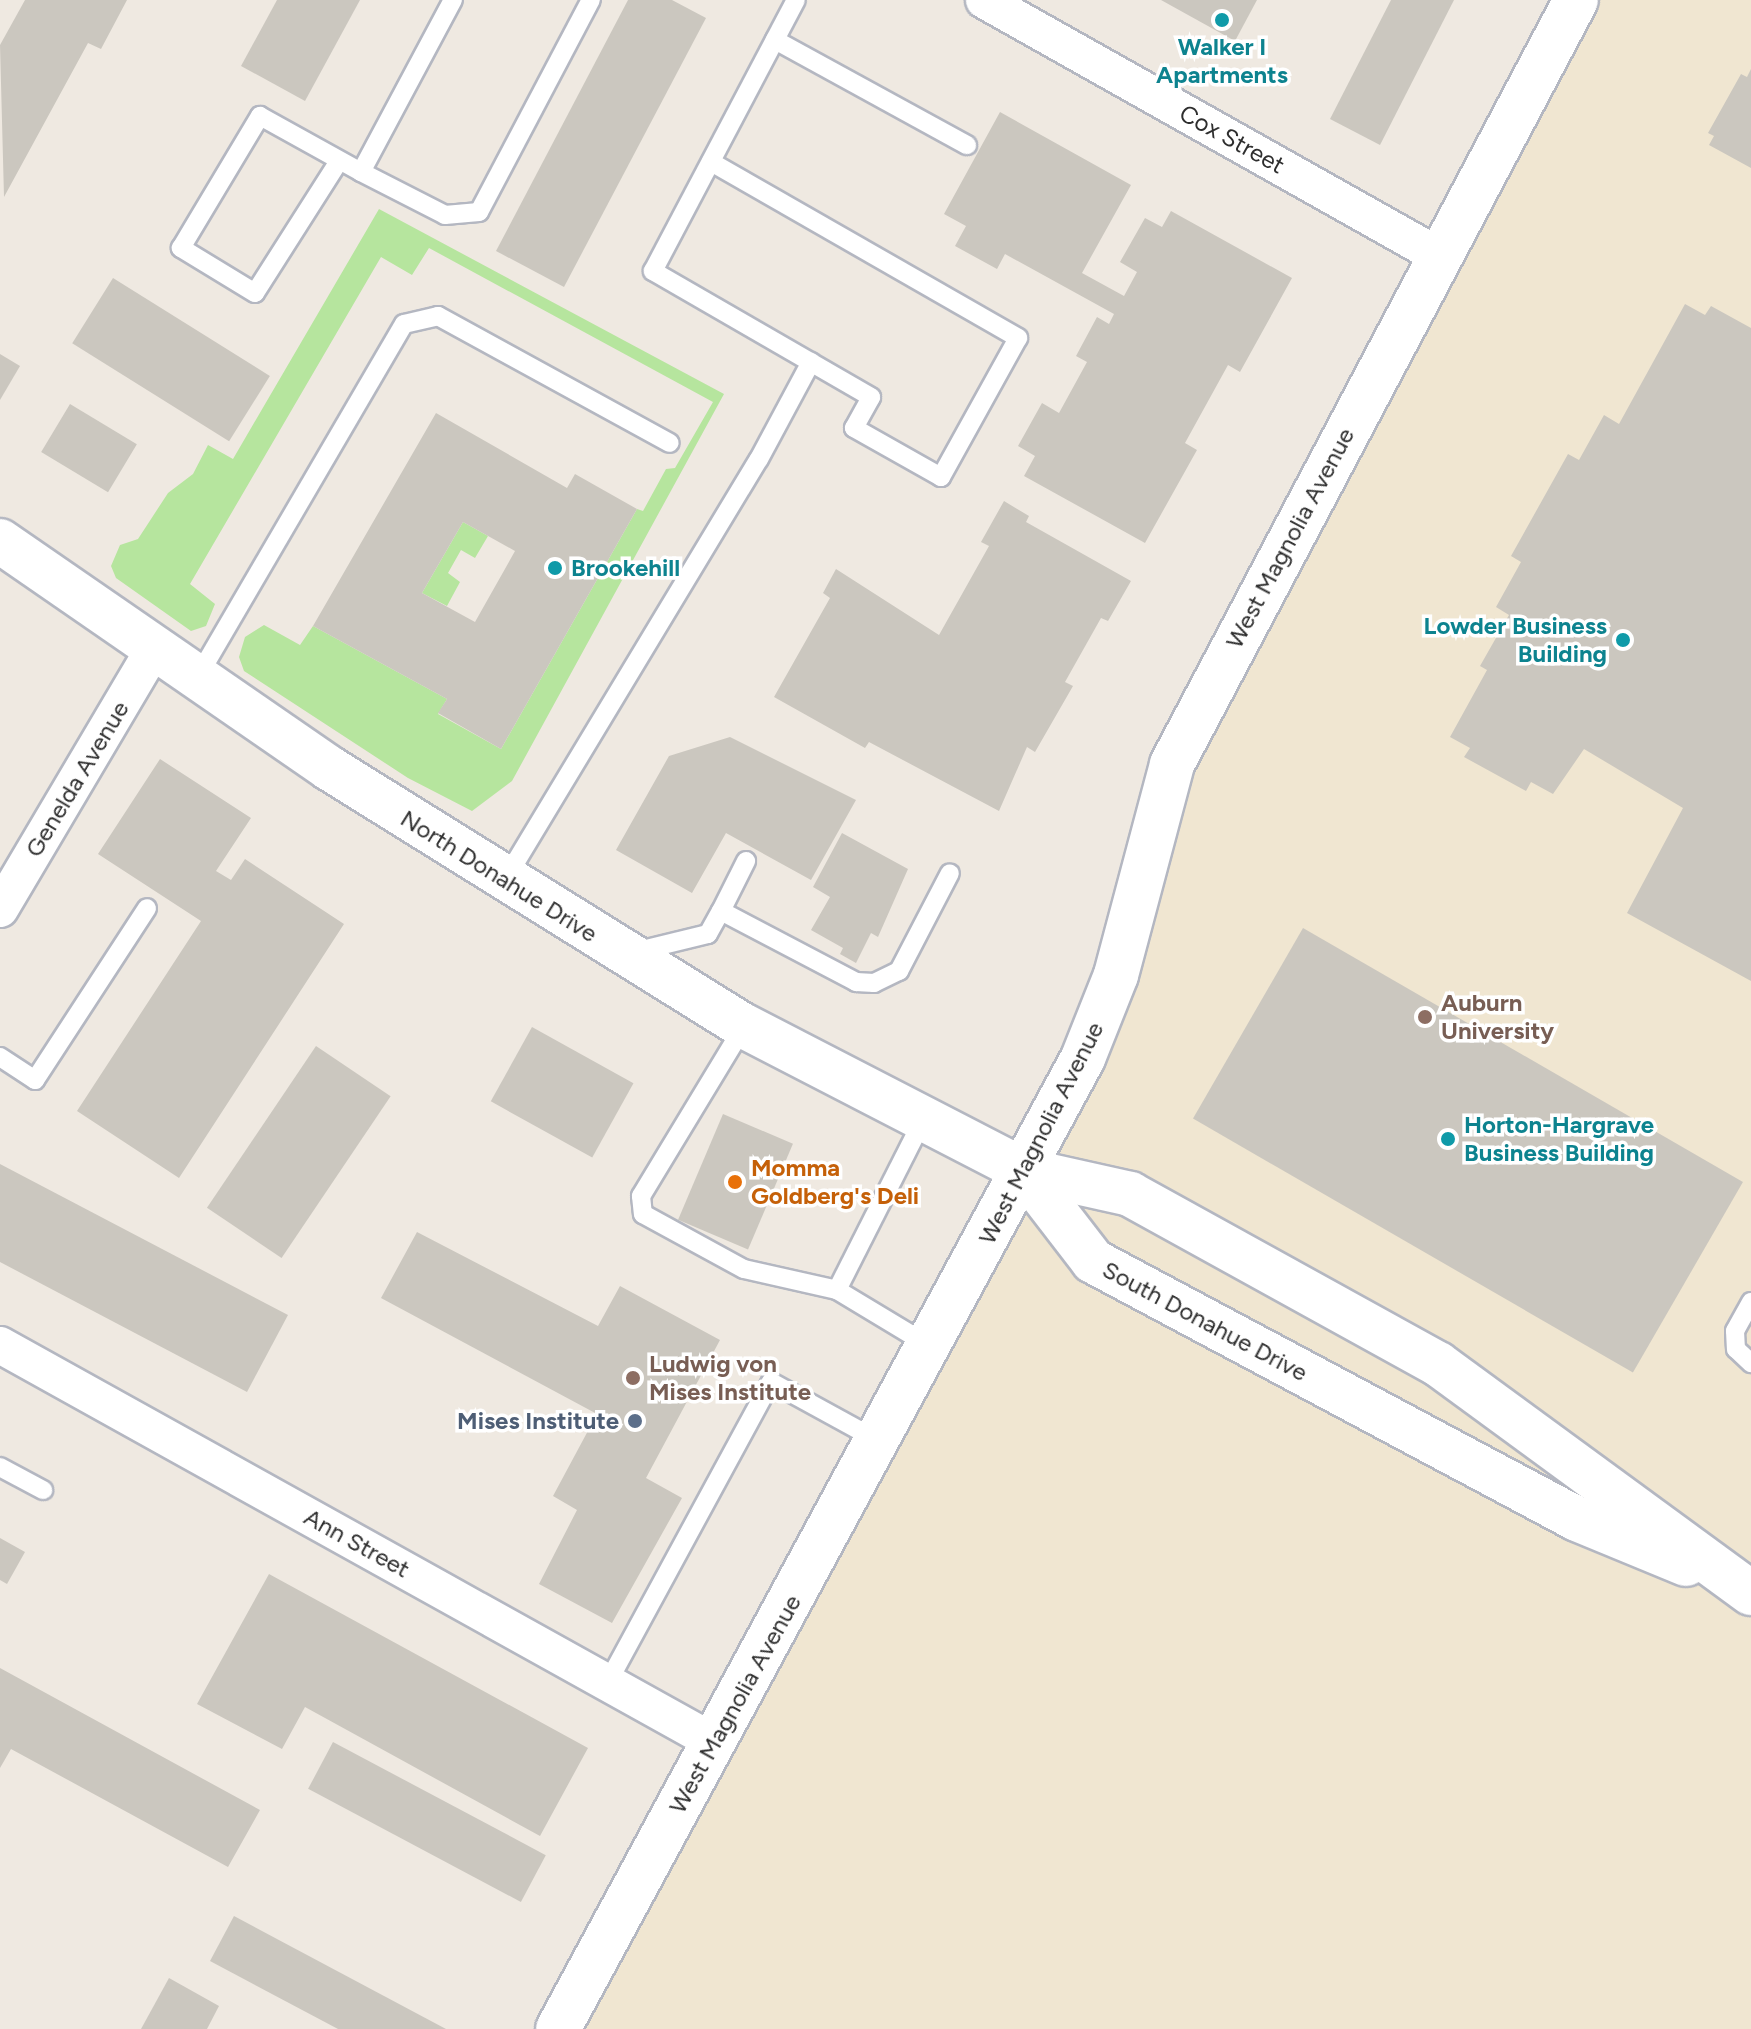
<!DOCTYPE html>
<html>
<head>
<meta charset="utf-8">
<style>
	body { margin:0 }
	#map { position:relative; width:1751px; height:2029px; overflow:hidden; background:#efe9e1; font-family:Figtree,sans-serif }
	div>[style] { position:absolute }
	.education>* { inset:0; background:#f0e6d1 }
	.green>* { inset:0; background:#b6e59e }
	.building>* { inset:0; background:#cbc7bf; transform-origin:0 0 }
	.roads { filter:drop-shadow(2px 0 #b4b7c1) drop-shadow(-2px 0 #b4b7c1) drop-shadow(0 2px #b4b7c1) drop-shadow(0 -2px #b4b7c1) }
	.service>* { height:18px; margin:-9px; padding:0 9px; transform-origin:9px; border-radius:9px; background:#fff }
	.minor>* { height:36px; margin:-18px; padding:0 18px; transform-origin:18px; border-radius:18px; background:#fff }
	.tertiary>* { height:44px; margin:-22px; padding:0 22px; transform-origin:22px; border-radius:22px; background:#fff }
	.dots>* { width:22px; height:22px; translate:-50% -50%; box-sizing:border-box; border:4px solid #fff; border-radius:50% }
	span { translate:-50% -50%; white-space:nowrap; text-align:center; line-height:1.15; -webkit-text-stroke:7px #fff; paint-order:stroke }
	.culture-label { font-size:24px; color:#0d838f; font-weight:700 }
	.left { translate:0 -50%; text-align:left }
	.right { translate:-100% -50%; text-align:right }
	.street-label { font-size:24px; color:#2e2e2e }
	.education-label { font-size:24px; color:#785e54; font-weight:700 }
	.food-label { font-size:24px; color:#c56008; font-weight:700 }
	.service-label { font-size:24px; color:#4e5e75; font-weight:700 }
</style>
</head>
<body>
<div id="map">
	<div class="education">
		<div style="clip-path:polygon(1578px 0,1751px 0,1751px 2029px,558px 2029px,1023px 1170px,1172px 764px)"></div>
	</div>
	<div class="green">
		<div style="clip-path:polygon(379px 209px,724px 394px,512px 781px,472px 811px,408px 778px,244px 671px,239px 657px,245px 637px,264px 625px,300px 645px,313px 626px,447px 699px,438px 714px,501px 749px,637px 509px,643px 511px,666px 469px,675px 468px,713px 402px,429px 248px,412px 275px,381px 257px,190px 584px,215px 604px,206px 626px,191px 631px,116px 578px,111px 566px,120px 545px,138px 539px,168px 493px,193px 474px,208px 445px,233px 459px)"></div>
		<div style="clip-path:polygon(463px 522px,488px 536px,475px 558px,461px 550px,448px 573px,460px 582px,447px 606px,422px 593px)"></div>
	</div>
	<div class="building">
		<div style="clip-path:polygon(25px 0,127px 0,101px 49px,88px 43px,4px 197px,0 45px)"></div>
		<div style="clip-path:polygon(277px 0,360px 0,305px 101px,241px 66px)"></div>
		<div style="clip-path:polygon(628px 0,672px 0,706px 18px,564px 287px,496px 251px)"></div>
		<div style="clip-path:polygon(1161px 0,1257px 0,1235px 41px)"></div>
		<div style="clip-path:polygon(1391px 0,1454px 0,1380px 145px,1330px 119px)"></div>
		<div style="clip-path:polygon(1751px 69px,1751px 168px,1709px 145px,1714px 136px,1708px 133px,1741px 74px,1747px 77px)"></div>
		<div style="clip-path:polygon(1000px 112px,1131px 185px,1082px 273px,1124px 296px,1137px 272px,1120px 262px,1145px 218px,1162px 227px,1171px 211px,1292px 278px,1240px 372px,1228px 365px,1185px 443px,1197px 450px,1145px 543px,1024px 476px,1035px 456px,1018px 446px,1042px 403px,1059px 413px,1087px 362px,1076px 356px,1097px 317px,1109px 324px,1114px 314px,1005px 254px,997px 269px,955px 246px,966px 226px,944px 214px)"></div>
		<div style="left:113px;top:278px;width:185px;height:77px;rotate:32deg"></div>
		<div style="clip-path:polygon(1685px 304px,1705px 315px,1711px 306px,1751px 328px,1751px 981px,1627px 913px,1683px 808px,1584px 749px,1553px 794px,1531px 782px,1526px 791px,1464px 757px,1470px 748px,1450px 737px,1487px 670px,1480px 666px,1509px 615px,1496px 607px,1521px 562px,1511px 556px,1568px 454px,1579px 460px,1604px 415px,1619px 424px)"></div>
		<div style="clip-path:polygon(0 354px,20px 366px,0 400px)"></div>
		<div style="left:70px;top:404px;width:78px;height:56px;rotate:31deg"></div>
		<div style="clip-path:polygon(evenodd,436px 413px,567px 488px,575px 474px,637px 509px,501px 749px,438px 713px,447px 699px,313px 626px,436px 413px,463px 522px,515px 551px,475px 622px,422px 593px,463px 522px)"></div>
		<div style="clip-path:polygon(1004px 501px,1029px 516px,1026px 522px,1131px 581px,1108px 621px,1101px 618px,1065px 682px,1073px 686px,1035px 752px,1027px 747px,999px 811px,869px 742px,865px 748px,774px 697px,830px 598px,823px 593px,836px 569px,939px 635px,989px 546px,981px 542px)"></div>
		<div style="clip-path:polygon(730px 737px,856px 800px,811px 880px,726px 833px,692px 893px,616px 850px,669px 756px)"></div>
		<div style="clip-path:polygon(160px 759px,251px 818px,216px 871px,231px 880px,245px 859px,344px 924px,179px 1178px,77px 1111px,201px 921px,98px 854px)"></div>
		<div style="clip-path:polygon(842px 833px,908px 869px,878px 937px,871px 933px,856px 963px,840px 954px,843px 948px,811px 930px,830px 897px,813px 887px)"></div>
		<div style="left:1303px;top:928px;width:508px;height:220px;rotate:30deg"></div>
		<div style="left:532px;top:1027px;width:116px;height:85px;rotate:29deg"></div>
		<div style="left:316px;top:1046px;width:90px;height:195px;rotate:34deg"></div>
		<div style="left:723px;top:1114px;width:76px;height:115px;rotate:23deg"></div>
		<div style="clip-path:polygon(0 1164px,288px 1315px,247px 1392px,0 1262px)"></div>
		<div style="clip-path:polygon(417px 1232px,598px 1326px,620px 1286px,720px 1340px,646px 1478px,682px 1498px,612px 1623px,539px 1584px,577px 1510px,553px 1496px,597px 1414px,381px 1298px)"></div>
		<div style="clip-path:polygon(0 1538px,25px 1552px,7px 1584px,0 1580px)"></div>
		<div style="clip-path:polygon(269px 1574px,588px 1748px,540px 1836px,305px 1707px,282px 1749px,197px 1704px)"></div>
		<div style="clip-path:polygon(0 1668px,260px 1810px,228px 1867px,11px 1749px,0 1768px)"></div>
		<div style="left:333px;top:1742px;width:241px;height:53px;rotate:28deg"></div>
		<div style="clip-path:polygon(234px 1916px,446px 2029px,338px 2029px,210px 1961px)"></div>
		<div style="clip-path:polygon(169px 1978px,219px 2006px,207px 2029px,141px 2029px)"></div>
	</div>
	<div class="roads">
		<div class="service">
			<div style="left:775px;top:40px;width:219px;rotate:28.7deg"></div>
			<div style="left:339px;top:161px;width:156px;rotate:122.5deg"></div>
			<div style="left:255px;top:293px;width:87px;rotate:-148.7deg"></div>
			<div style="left:181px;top:248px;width:154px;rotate:-59.1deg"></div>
			<div style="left:260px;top:116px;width:115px;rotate:29deg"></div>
			<div style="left:361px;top:172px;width:195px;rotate:-61.9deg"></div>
			<div style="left:711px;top:162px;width:354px;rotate:29.8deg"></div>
			<div style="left:1018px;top:338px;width:159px;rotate:119deg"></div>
			<div style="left:941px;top:477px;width:100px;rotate:-150.6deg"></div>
			<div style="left:854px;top:428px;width:35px;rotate:-61deg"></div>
			<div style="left:871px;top:397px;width:252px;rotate:-150deg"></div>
			<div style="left:653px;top:271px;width:306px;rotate:-62.2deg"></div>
			<div style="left:361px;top:172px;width:94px;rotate:27.1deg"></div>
			<div style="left:445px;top:215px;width:34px;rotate:-5deg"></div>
			<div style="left:479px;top:212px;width:240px;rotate:-62.2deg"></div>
			<div style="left:197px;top:678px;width:410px;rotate:-59.7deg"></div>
			<div style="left:404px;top:324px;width:35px;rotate:-13deg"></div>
			<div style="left:438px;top:316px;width:264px;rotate:28.7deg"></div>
			<div style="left:506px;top:878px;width:489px;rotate:-58.9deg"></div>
			<div style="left:759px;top:459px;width:110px;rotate:-61.8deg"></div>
			<div style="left:721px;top:911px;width:56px;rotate:-63.4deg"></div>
			<div style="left:634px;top:952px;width:76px;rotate:-13.7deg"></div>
			<div style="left:708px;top:934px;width:26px;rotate:-61deg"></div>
			<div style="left:721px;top:911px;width:153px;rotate:27.7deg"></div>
			<div style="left:856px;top:982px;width:18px;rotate:3deg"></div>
			<div style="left:874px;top:983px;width:28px;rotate:-26deg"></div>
			<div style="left:899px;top:971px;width:110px;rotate:-62.5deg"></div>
			<div style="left:744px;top:1026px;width:199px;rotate:121.2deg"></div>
			<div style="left:641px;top:1196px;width:18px;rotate:84deg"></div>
			<div style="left:643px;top:1214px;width:115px;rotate:28.6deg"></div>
			<div style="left:744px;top:1269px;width:95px;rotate:12.7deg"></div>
			<div style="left:837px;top:1290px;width:109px;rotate:31.1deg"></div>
			<div style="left:0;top:1057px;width:42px;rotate:33.3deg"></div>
			<div style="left:35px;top:1080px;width:205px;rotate:-56.9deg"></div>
			<div style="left:837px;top:1290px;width:191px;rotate:-63.2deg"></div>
			<div style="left:1751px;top:1302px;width:33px;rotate:119deg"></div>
			<div style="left:1735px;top:1331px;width:18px;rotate:87deg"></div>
			<div style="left:1736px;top:1349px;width:21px;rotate:43deg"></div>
			<div style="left:0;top:1467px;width:49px;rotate:28.1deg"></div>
			<div style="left:608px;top:1682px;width:341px;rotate:-61.5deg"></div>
			<div style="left:771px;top:1382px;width:121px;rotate:28.7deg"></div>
		</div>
		<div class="minor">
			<div style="left:984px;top:0;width:522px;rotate:29.36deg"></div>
			<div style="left:0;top:909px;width:302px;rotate:-59.4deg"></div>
			<div style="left:0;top:1345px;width:817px;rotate:29.08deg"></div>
		</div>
		<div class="tertiary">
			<div style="left:0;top:541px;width:400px;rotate:34.6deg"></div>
			<div style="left:329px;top:768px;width:489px;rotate:31.9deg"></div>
			<div style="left:744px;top:1026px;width:314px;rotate:27.3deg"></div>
			<div style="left:1023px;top:1170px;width:110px;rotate:12.6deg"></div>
			<div style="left:1130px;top:1194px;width:352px;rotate:28.9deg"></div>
			<div style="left:1438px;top:1364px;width:388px;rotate:36.2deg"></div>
			<div style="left:1023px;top:1170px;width:115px;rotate:52.4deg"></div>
			<div style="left:1093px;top:1261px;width:548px;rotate:28.06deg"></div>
			<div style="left:1577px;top:1519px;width:118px;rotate:22.4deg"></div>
			<div style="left:558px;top:2029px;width:1104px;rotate:-61.6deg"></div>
			<div style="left:1083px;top:1058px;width:89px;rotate:-68.3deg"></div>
			<div style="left:1116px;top:975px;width:218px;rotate:-75.1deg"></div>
			<div style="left:1172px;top:764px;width:864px;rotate:-62.13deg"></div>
		</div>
	</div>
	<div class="dots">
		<div style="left:1222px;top:20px;background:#0f9aa8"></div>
		<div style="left:555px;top:568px;background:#0f9aa8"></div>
		<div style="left:1623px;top:640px;background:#0f9aa8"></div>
		<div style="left:1425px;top:1017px;background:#8d6e63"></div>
		<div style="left:1448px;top:1139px;background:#0f9aa8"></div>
		<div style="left:735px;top:1182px;background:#e8710a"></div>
		<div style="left:633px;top:1378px;background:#8d6e63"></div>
		<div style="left:635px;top:1421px;background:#5c6f8a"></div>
	</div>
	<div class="culture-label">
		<span style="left:1222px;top:61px">Walker I<br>Apartments</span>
		<span class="left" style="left:571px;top:568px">Brookehill</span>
		<span class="right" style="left:1607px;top:640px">Lowder Business<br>Building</span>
		<span class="left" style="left:1464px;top:1139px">Horton-Hargrave<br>Business Building</span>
	</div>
	<div class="street-label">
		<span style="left:1232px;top:139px;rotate:29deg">Cox Street</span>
		<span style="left:1290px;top:538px;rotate:-62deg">West Magnolia Avenue</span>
		<span style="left:77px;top:779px;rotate:-59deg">Genelda Avenue</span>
		<span style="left:499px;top:876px;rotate:32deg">North Donahue Drive</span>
		<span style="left:1041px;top:1133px;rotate:-63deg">West Magnolia Avenue</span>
		<span style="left:1205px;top:1321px;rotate:28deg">South Donahue Drive</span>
		<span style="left:357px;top:1543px;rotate:29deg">Ann Street</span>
		<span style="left:735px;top:1704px;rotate:-61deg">West Magnolia Avenue</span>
	</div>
	<div class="education-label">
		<span class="left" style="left:1441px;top:1017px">Auburn<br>University</span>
		<span class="left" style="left:649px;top:1378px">Ludwig von<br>Mises Institute</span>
	</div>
	<div class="food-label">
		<span class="left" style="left:751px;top:1182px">Momma<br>Goldberg's Deli</span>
	</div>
	<div class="service-label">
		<span class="right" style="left:619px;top:1421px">Mises Institute</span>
	</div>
</div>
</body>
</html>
